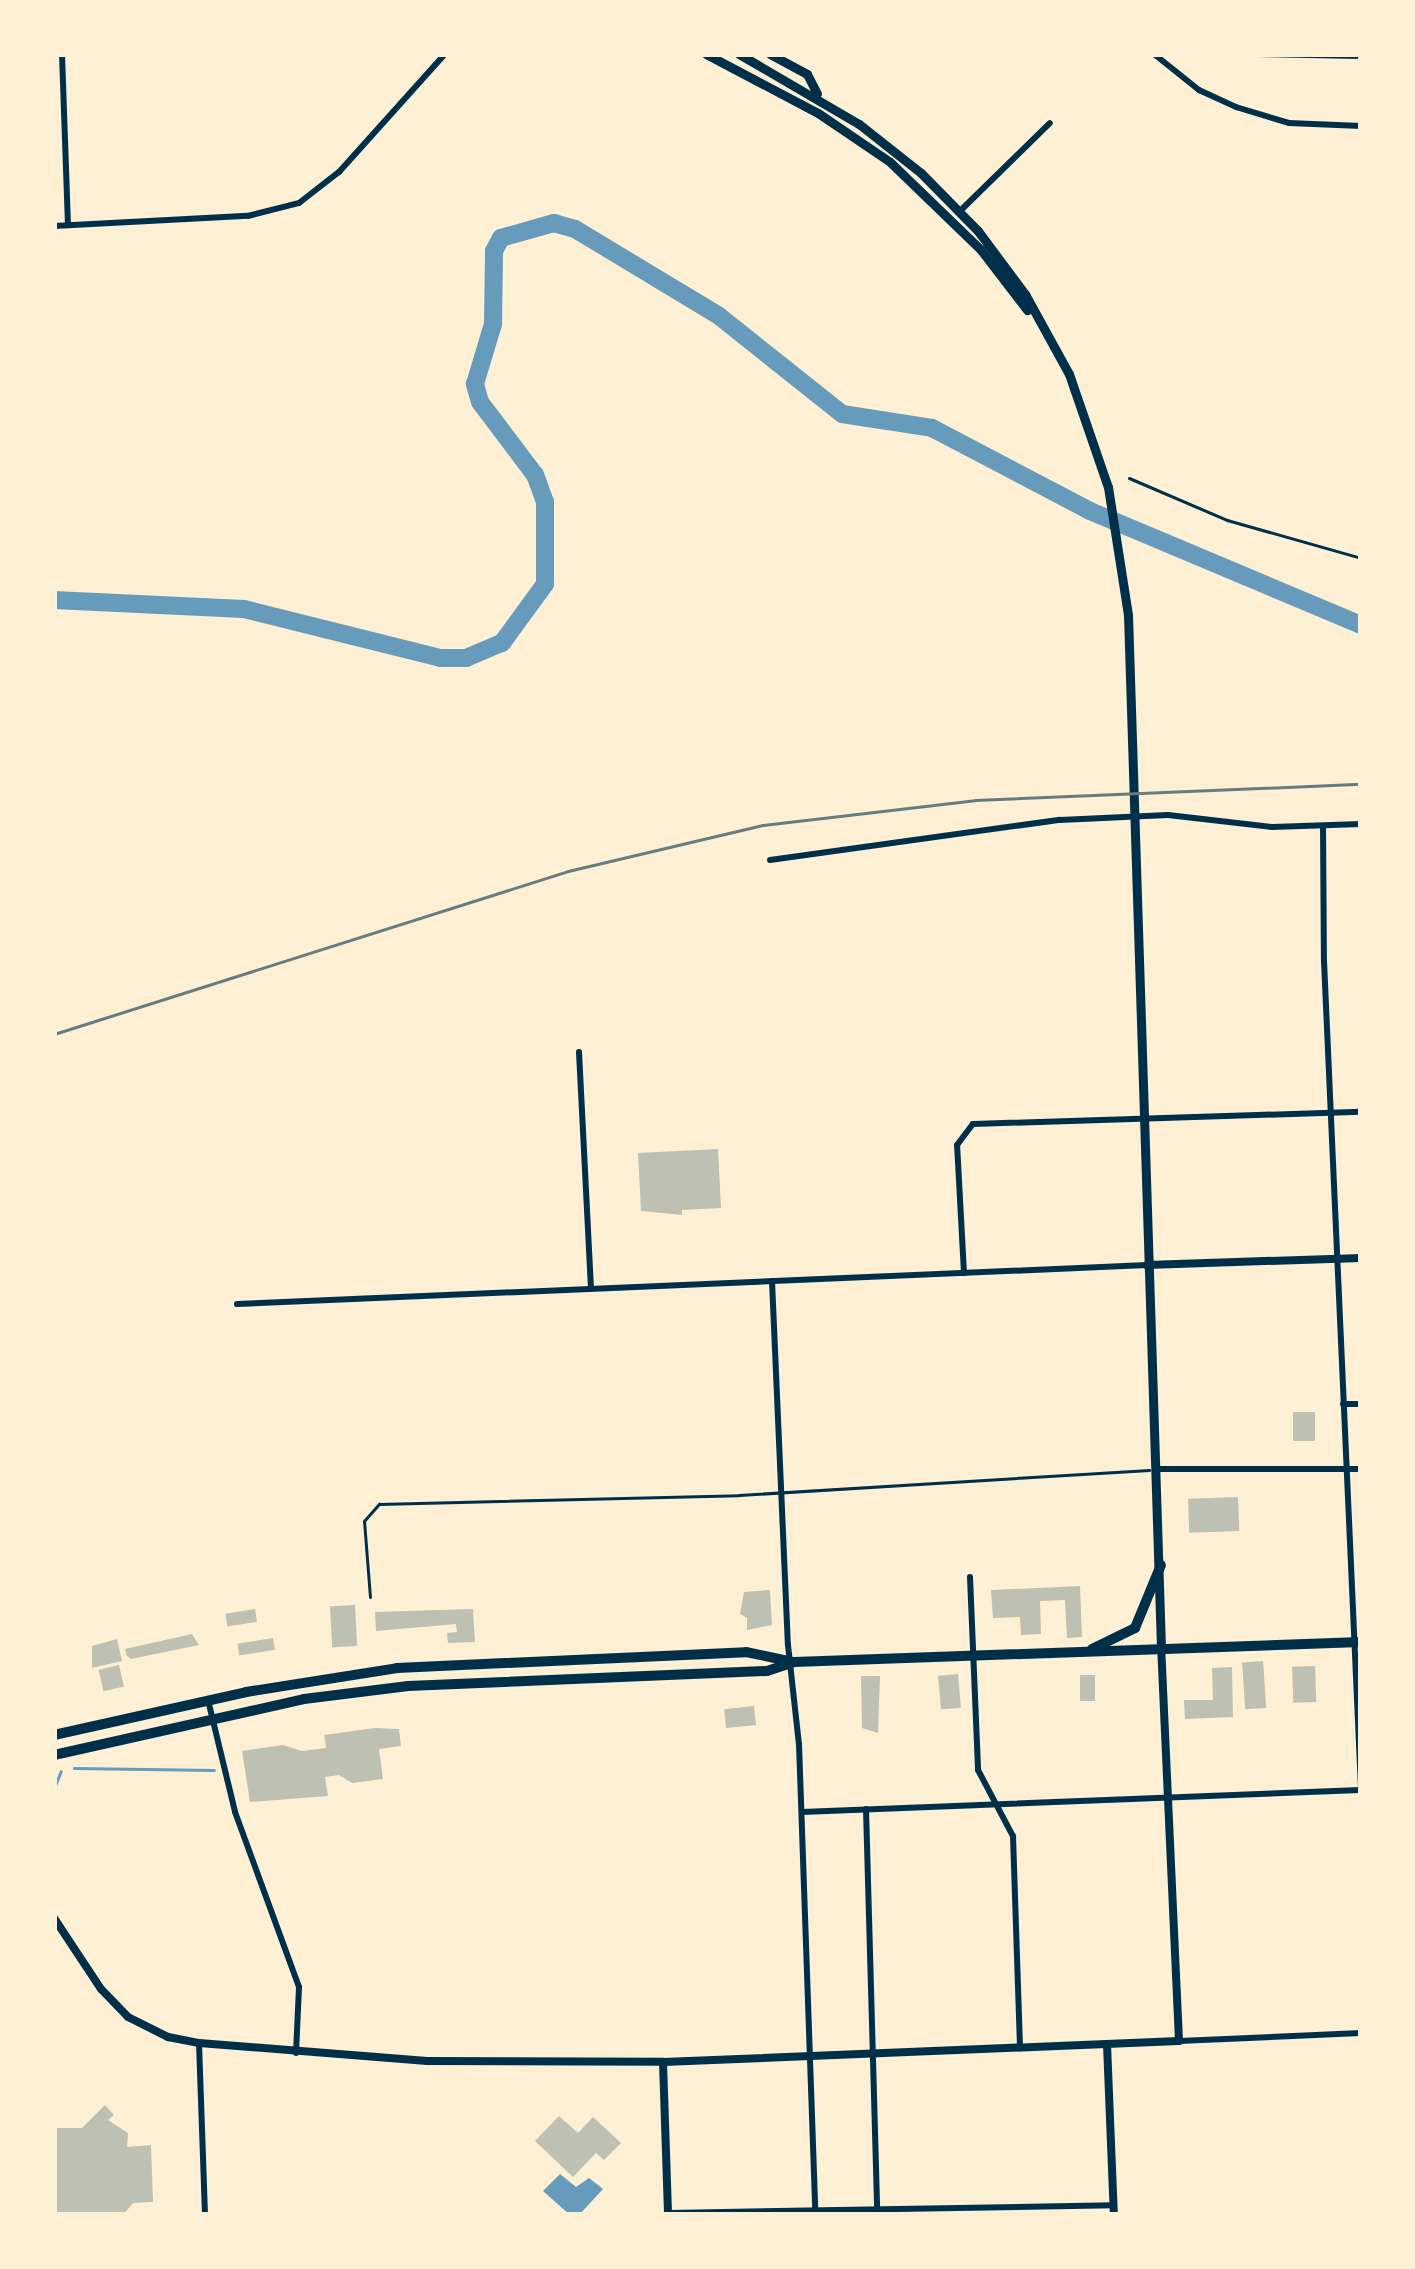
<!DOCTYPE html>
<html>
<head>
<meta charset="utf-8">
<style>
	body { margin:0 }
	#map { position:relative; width:1415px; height:2269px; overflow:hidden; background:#fdf0d5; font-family:"DejaVu Sans",sans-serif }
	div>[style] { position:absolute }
	.water>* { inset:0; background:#669bbc }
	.stream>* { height:3px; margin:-1.5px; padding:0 1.5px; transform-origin:1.5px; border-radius:1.5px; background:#669bbc }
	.river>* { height:18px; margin:-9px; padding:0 9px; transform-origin:9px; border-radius:9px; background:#669bbc }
	.building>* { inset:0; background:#bec0b2; transform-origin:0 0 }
	.path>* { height:3px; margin:-1.5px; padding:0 1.5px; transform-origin:1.5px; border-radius:1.5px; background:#003049 }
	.service>* { height:3px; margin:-1.5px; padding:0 1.5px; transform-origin:1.5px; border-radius:1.5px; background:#003049 }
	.minor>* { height:6px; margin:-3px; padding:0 3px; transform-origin:3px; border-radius:3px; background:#003049 }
	.tertiary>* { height:8px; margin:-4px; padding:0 4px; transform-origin:4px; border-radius:4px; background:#003049 }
	.secondary>* { height:9px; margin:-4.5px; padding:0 4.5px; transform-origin:4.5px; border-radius:4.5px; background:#003049 }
	.primary>* { height:10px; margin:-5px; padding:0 5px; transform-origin:5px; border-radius:5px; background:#003049 }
	.rail>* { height:3px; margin:-1.5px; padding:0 1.5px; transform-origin:1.5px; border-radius:1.5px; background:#657d81 }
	span { translate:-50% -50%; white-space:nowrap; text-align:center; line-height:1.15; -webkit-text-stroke:9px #fdf0d5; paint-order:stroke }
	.frame { position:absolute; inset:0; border:57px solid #fdf0d5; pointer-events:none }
</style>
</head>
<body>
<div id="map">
	<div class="water">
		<div style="clip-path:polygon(560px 2174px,576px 2187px,589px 2178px,603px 2189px,579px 2215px,570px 2215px,543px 2191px)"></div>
	</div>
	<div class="stream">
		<div style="left:74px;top:1768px;width:140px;rotate:0.8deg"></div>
		<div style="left:54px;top:1788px;width:18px;rotate:-68deg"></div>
	</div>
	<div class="river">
		<div style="left:54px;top:600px;width:190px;rotate:2.7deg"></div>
		<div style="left:244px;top:609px;width:202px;rotate:14deg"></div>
		<div style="left:440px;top:658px;width:26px"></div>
		<div style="left:466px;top:658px;width:39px;rotate:-23deg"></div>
		<div style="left:502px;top:643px;width:73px;rotate:-53.9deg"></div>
		<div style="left:545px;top:584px;width:82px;rotate:-90deg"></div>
		<div style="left:545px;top:502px;width:29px;rotate:-110deg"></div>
		<div style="left:535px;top:475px;width:91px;rotate:-127deg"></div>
		<div style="left:480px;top:402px;width:19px;rotate:-106deg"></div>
		<div style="left:475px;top:384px;width:63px;rotate:-73.3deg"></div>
		<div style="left:493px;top:324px;width:73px;rotate:-89.2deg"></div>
		<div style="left:494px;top:251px;width:15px;rotate:-62deg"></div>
		<div style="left:501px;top:238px;width:55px;rotate:-15.8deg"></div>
		<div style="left:554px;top:223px;width:22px;rotate:16deg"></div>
		<div style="left:575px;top:229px;width:168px;rotate:31.1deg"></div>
		<div style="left:719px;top:316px;width:157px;rotate:38.5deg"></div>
		<div style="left:842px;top:414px;width:91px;rotate:8.8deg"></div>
		<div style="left:932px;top:428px;width:178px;rotate:27.7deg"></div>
		<div style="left:1090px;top:511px;width:294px;rotate:22.8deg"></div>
	</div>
	<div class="building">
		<div style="clip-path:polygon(718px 1149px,721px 1208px,682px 1210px,682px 1215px,641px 1211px,638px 1153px)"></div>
		<div style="left:1293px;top:1412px;width:22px;height:29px"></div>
		<div style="left:1238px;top:1497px;width:34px;height:50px;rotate:88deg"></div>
		<div style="clip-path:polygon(1080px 1586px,1082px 1637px,1067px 1638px,1065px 1600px,1040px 1601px,1041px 1634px,1021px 1635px,1020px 1617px,993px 1618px,991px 1590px)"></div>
		<div style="clip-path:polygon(770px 1590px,772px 1625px,747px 1630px,747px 1618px,740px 1614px,744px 1592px)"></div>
		<div style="left:355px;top:1605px;width:41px;height:25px;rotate:87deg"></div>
		<div style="left:255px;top:1609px;width:13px;height:30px;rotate:81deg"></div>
		<div style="clip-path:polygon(473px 1609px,475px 1642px,448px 1643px,447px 1633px,457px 1632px,456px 1624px,376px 1631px,375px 1612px)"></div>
		<div style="clip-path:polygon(192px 1634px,199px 1645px,131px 1659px,127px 1656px,125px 1649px)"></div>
		<div style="left:273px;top:1638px;width:12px;height:36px;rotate:81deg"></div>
		<div style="clip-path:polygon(117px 1639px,122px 1661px,92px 1668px,92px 1646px)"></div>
		<div style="left:1263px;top:1661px;width:47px;height:21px;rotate:86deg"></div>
		<div style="left:119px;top:1665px;width:22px;height:21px;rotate:77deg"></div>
		<div style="left:1315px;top:1666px;width:36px;height:23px;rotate:88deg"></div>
		<div style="clip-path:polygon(1232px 1667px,1233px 1717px,1185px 1719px,1184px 1700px,1213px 1700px,1212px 1668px)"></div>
		<div style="left:958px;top:1674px;width:34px;height:20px;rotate:85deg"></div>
		<div style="left:1080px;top:1675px;width:15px;height:26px"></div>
		<div style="clip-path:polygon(861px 1676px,880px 1676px,878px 1733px,862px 1728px)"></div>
		<div style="left:754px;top:1706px;width:19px;height:30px;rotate:84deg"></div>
		<div style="clip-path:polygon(375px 1728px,399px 1729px,401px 1746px,379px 1749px,383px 1779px,352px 1783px,339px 1775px,325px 1777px,328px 1796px,250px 1802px,242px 1751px,283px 1745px,302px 1751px,326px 1748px,324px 1735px)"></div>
		<div style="clip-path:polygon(105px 2105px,114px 2115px,108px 2120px,128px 2133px,127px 2147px,151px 2145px,153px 2202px,133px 2203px,123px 2215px,54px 2215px,54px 2128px,82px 2128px)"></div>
		<div style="clip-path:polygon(559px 2116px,578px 2133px,593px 2117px,621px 2143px,604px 2160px,596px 2153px,573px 2177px,535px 2141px)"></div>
	</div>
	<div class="path">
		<div style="left:1129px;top:478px;width:107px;rotate:23.2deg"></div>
		<div style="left:1227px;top:520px;width:139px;rotate:15.8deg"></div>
	</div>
	<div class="service">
		<div style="left:370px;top:1597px;width:76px;rotate:-94.5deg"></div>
		<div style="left:364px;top:1521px;width:23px;rotate:-49deg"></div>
		<div style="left:379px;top:1504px;width:360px;rotate:-1.4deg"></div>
		<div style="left:739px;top:1495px;width:411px;rotate:-3.5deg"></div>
	</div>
	<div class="minor">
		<div style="left:62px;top:54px;width:171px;rotate:88deg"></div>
		<div style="left:1154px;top:54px;width:58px;rotate:38.7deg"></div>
		<div style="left:1199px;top:90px;width:41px;rotate:24.7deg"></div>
		<div style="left:1236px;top:107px;width:55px;rotate:16.8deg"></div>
		<div style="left:1289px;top:123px;width:72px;rotate:2.4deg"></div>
		<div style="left:1257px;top:54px;width:104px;rotate:1.1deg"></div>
		<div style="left:959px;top:212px;width:127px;rotate:-44.4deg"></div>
		<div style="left:54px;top:226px;width:194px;rotate:-3deg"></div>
		<div style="left:248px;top:216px;width:53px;rotate:-14.3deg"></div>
		<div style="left:299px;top:203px;width:51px;rotate:-37.8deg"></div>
		<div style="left:339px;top:172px;width:159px;rotate:-48.1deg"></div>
		<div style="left:1323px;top:826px;width:135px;rotate:89.6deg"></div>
		<div style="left:1324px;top:961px;width:829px;rotate:87.44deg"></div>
		<div style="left:770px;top:860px;width:293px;rotate:-7.9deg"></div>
		<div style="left:1060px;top:820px;width:108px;rotate:-2.7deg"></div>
		<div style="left:1168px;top:815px;width:105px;rotate:6.6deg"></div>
		<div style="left:1272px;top:827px;width:89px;rotate:-1.9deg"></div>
		<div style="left:579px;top:1052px;width:236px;rotate:87.1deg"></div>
		<div style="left:964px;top:1273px;width:128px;rotate:-93.1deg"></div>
		<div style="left:957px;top:1145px;width:26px;rotate:-53deg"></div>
		<div style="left:973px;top:1124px;width:388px;rotate:-1.8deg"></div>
		<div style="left:772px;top:1281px;width:364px;rotate:87.5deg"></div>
		<div style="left:788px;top:1645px;width:100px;rotate:83.7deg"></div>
		<div style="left:799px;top:1744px;width:467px;rotate:88deg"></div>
		<div style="left:237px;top:1304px;width:911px;rotate:-2.45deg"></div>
		<div style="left:1343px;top:1404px;width:18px"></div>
		<div style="left:1157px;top:1469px;width:204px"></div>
		<div style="left:970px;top:1577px;width:193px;rotate:87.6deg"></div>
		<div style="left:978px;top:1770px;width:75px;rotate:62.1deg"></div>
		<div style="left:1013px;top:1836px;width:211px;rotate:88.1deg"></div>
		<div style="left:208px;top:1700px;width:115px;rotate:76.4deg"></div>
		<div style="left:235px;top:1812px;width:186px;rotate:69.9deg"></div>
		<div style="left:299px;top:1987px;width:66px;rotate:92.6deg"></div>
		<div style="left:866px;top:1809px;width:402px;rotate:88.4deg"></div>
		<div style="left:802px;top:1812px;width:559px;rotate:-2.25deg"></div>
		<div style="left:1179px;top:2041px;width:182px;rotate:-2.5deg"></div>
		<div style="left:199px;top:2043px;width:172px;rotate:88deg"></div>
		<div style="left:668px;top:2213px;width:446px;rotate:-1deg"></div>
	</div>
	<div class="tertiary">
		<div style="left:1147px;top:1265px;width:214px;rotate:-1.9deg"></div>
		<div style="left:54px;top:1918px;width:85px;rotate:56.5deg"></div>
		<div style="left:101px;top:1989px;width:39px;rotate:46deg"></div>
		<div style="left:128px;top:2017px;width:45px;rotate:26.6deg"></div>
		<div style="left:168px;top:2037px;width:32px;rotate:11deg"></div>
		<div style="left:199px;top:2043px;width:229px;rotate:4.5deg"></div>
		<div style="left:427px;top:2061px;width:236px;rotate:0.2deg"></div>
		<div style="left:663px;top:2062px;width:516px;rotate:-2.33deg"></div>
		<div style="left:1179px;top:2041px;width:391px;rotate:-92.6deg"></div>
		<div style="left:1107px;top:2044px;width:171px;rotate:87.7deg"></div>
		<div style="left:663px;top:2062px;width:153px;rotate:88.1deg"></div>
	</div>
	<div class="secondary">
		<div style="left:706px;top:54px;width:127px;rotate:27.8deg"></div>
		<div style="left:818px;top:113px;width:87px;rotate:34.2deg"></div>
		<div style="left:890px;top:162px;width:127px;rotate:44deg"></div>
		<div style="left:981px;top:250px;width:76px;rotate:52.5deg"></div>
		<div style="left:739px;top:54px;width:139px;rotate:30.3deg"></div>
		<div style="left:859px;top:124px;width:79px;rotate:38.3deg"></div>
		<div style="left:921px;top:173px;width:81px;rotate:45.5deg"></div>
		<div style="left:978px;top:231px;width:79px;rotate:53.3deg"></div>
		<div style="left:1025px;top:294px;width:91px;rotate:61.2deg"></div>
		<div style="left:1069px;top:374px;width:120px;rotate:71deg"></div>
		<div style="left:1108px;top:487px;width:130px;rotate:81.1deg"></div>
		<div style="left:1128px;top:615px;width:1036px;rotate:88.17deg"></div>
		<div style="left:770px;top:54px;width:42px;rotate:28.4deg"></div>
		<div style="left:807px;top:74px;width:22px;rotate:63deg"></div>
	</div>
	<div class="primary">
		<div style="left:1092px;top:1649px;width:48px;rotate:-26deg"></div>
		<div style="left:1135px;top:1628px;width:68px;rotate:-67.6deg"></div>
		<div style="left:54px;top:1735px;width:197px;rotate:-12.6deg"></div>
		<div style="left:246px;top:1692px;width:153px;rotate:-9deg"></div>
		<div style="left:397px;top:1668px;width:349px;rotate:-2.6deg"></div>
		<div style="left:746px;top:1652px;width:49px;rotate:11.8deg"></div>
		<div style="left:54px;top:1755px;width:256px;rotate:-12.6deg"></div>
		<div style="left:304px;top:1699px;width:105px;rotate:-7.1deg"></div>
		<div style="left:408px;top:1686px;width:359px;rotate:-2.4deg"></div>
		<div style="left:767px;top:1671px;width:28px;rotate:-18deg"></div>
		<div style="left:794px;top:1662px;width:567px;rotate:-2.02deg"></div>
	</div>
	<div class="rail">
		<div style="left:54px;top:1034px;width:539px;rotate:-17.59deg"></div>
		<div style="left:568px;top:871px;width:200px;rotate:-13.3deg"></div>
		<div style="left:763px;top:825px;width:213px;rotate:-6.7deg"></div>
		<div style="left:975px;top:800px;width:386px;rotate:-2.4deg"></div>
	</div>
	<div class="frame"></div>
</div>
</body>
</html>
